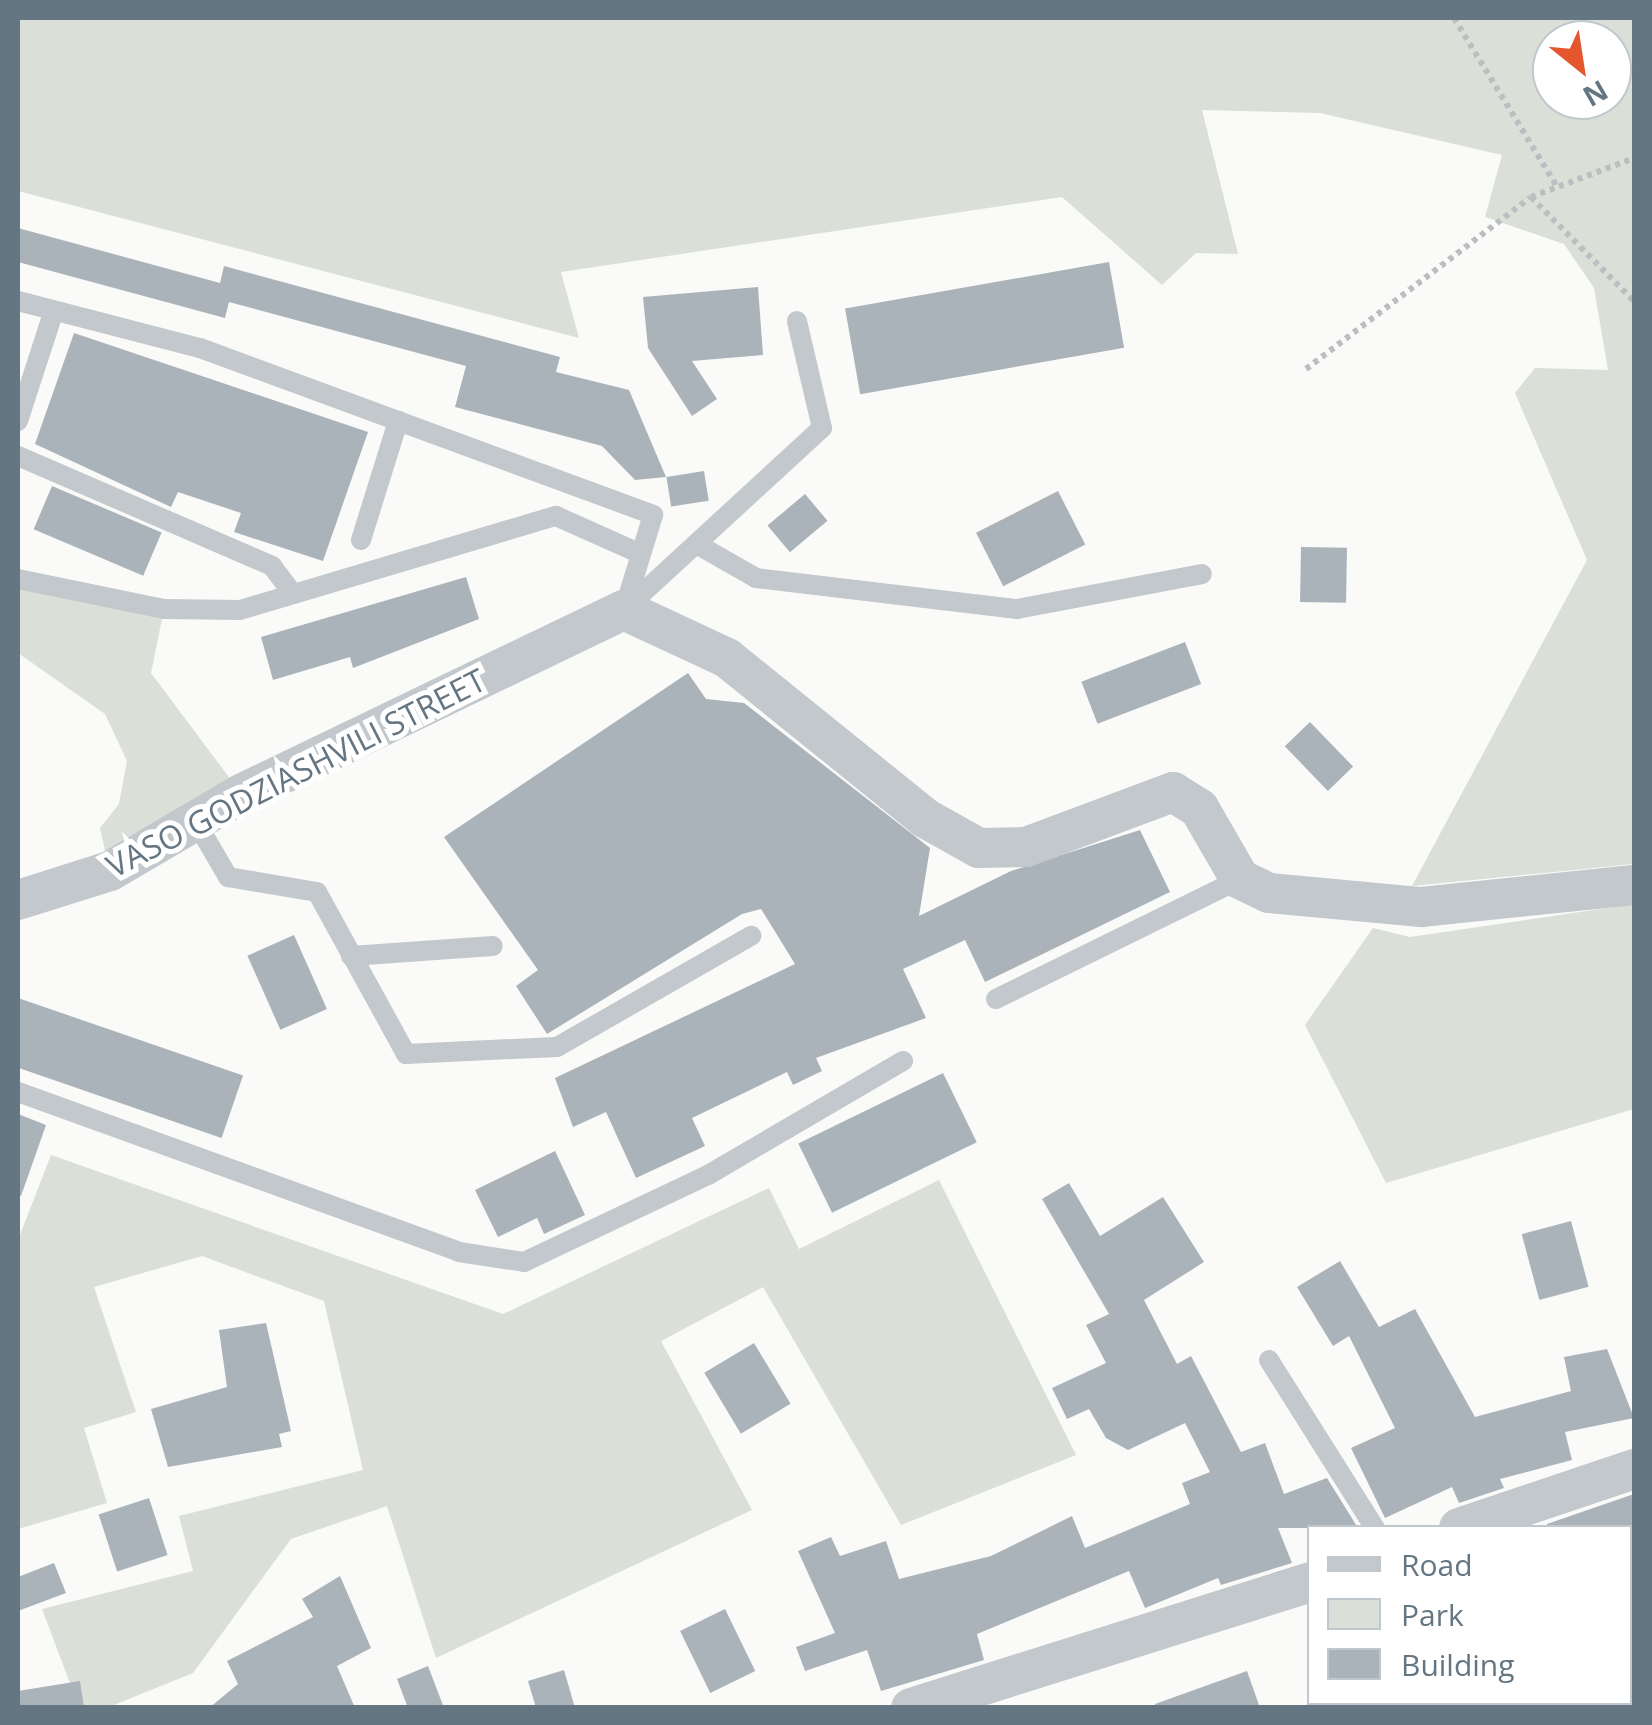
<!DOCTYPE html>
<html>
<head>
<meta charset="utf-8">
<style>
	body { margin:0 }
	#map { position:relative; width:1652px; height:1725px; overflow:hidden; background:#fafaf8; font-family:"Open Sans",sans-serif }
	div>[style] { position:absolute }
	.green>* { inset:0; background:#dadfd7 }
	.building>* { inset:0; background:#aab3b9; transform-origin:0 0 }
	.path>* { height:6px; margin-top:-3px; transform-origin:0; background:repeating-linear-gradient(90deg,#bbbfc2 0 5px,transparent 0 10px) }
	.lane>* { height:20px; margin:-10px; padding:0 10px; transform-origin:10px; border-radius:10px; background:#c3c8cc }
	.street>* { height:40px; margin:-20px; padding:0 20px; transform-origin:20px; border-radius:20px; background:#c3c8cc }
	span { translate:-50% -50%; white-space:nowrap; text-align:center; line-height:1.15; -webkit-text-stroke:10px #fff; paint-order:stroke }
	.street-label { font-size:32px; color:#657683 }
	.frame { position:absolute; inset:0; border:20px solid #657683; pointer-events:none }
	.legend { position:absolute; left:1307px; top:1525px; width:325px; height:180px; box-sizing:border-box; background:#fff; border:2px solid #c1c8cd; margin:0; padding:12px 18px; list-style:none; font-size:30px; color:#657683 }
	.legend li { display:flex; align-items:center; gap:20px; height:50px }
	.legend b { width:50px; border:2px solid #c1c8cd }
	.north { position:absolute; left:1532px; top:20px; width:100px; height:100px; box-sizing:border-box; background:#fff; border:2px solid #c1c8cd; border-radius:50%; rotate:150deg; font-size:28px; font-weight:700; line-height:40px; text-align:center; color:#657683 }
	.north::after { content:''; display:block; margin:auto; width:35px; height:45px; background:#e4572e; clip-path:polygon(50% 0,100% 100%,50% 72%,0 100%) }
</style>
</head>
<body>
<div id="map">
	<div class="green">
		<div style="clip-path:polygon(evenodd,18px 18px,1634px 18px,1634px 864px,1412px 886px,1587px 560px,1515px 393px,1535px 368px,1608px 370px,1594px 288px,1564px 244px,1485px 217px,1502px 155px,1320px 113px,1202px 110px,1238px 254px,1196px 253px,1162px 285px,1062px 197px,561px 272px,579px 338px,18px 191px,18px 18px,1552px 40px,1612px 40px,1612px 100px,1552px 100px,1552px 40px)"></div>
		<div style="clip-path:polygon(18px 579px,164px 609px,151px 673px,234px 784px,106px 855px,100px 828px,119px 804px,127px 761px,105px 714px,18px 653px)"></div>
		<div style="clip-path:polygon(1634px 904px,1634px 1109px,1386px 1183px,1305px 1025px,1373px 928px,1410px 937px)"></div>
		<div style="clip-path:polygon(51px 1155px,503px 1314px,769px 1188px,799px 1249px,939px 1180px,1076px 1455px,901px 1525px,763px 1287px,661px 1341px,752px 1510px,436px 1658px,387px 1506px,291px 1539px,193px 1673px,109px 1707px,79px 1707px,42px 1609px,193px 1571px,179px 1516px,363px 1470px,324px 1301px,202px 1256px,94px 1287px,136px 1412px,84px 1428px,107px 1503px,18px 1529px,18px 1240px)"></div>
	</div>
	<div class="building">
		<div style="clip-path:polygon(18px 228px,220px 283px,224px 266px,560px 357px,556px 372px,629px 390px,666px 477px,635px 480px,602px 446px,455px 407px,466px 366px,229px 302px,225px 318px,18px 262px)"></div>
		<div style="left:1109px;top:262px;width:87px;height:268px;rotate:80deg"></div>
		<div style="clip-path:polygon(758px 287px,763px 355px,692px 361px,717px 399px,692px 416px,648px 348px,643px 297px)"></div>
		<div style="clip-path:polygon(74px 333px,368px 432px,323px 561px,234px 532px,241px 513px,178px 492px,171px 507px,35px 444px)"></div>
		<div style="left:704px;top:471px;width:30px;height:38px;rotate:81deg"></div>
		<div style="left:52px;top:486px;width:119px;height:47px;rotate:23deg"></div>
		<div style="left:1058px;top:491px;width:60px;height:92px;rotate:63deg"></div>
		<div style="left:805px;top:494px;width:35px;height:49px;rotate:50deg"></div>
		<div style="left:1301px;top:547px;width:46px;height:55px;rotate:1deg"></div>
		<div style="clip-path:polygon(466px 577px,479px 619px,353px 668px,350px 657px,273px 680px,261px 637px)"></div>
		<div style="left:1185px;top:642px;width:45px;height:111px;rotate:69deg"></div>
		<div style="clip-path:polygon(688px 673px,706px 699px,744px 703px,930px 848px,919px 916px,1011px 871px,1140px 830px,1170px 892px,985px 982px,965px 940px,903px 969px,926px 1018px,816px 1058px,822px 1071px,793px 1085px,787px 1072px,692px 1118px,705px 1146px,636px 1178px,606px 1112px,573px 1127px,555px 1078px,795px 964px,761px 909px,742px 914px,547px 1034px,516px 986px,538px 970px,444px 837px)"></div>
		<div style="left:1310px;top:722px;width:62px;height:35px;rotate:46deg"></div>
		<div style="left:294px;top:935px;width:81px;height:51px;rotate:66deg"></div>
		<div style="left:18px;top:998px;width:238px;height:66px;rotate:19deg"></div>
		<div style="left:943px;top:1073px;width:77px;height:161px;rotate:64deg"></div>
		<div style="clip-path:polygon(18px 1114px,46px 1125px,21px 1196px,18px 1195px)"></div>
		<div style="clip-path:polygon(555px 1151px,585px 1215px,544px 1234px,537px 1218px,498px 1237px,475px 1190px)"></div>
		<div style="clip-path:polygon(1069px 1183px,1100px 1236px,1163px 1197px,1204px 1262px,1144px 1300px,1177px 1364px,1191px 1356px,1241px 1452px,1265px 1443px,1284px 1494px,1327px 1478px,1358px 1528px,1278px 1528px,1292px 1563px,1221px 1585px,1218px 1578px,1145px 1608px,1129px 1571px,977px 1634px,984px 1660px,881px 1691px,867px 1650px,805px 1671px,796px 1647px,835px 1633px,798px 1551px,831px 1537px,840px 1556px,886px 1541px,899px 1579px,991px 1556px,1072px 1516px,1085px 1548px,1190px 1504px,1182px 1483px,1210px 1472px,1185px 1423px,1128px 1450px,1106px 1438px,1089px 1409px,1067px 1419px,1052px 1388px,1106px 1363px,1086px 1325px,1109px 1314px,1042px 1199px)"></div>
		<div style="left:1571px;top:1221px;width:68px;height:51px;rotate:75deg"></div>
		<div style="clip-path:polygon(1340px 1261px,1379px 1327px,1415px 1309px,1475px 1417px,1571px 1391px,1564px 1357px,1607px 1349px,1634px 1418px,1565px 1432px,1572px 1460px,1500px 1479px,1504px 1488px,1459px 1503px,1452px 1487px,1385px 1518px,1351px 1448px,1395px 1428px,1349px 1336px,1333px 1346px,1297px 1287px)"></div>
		<div style="clip-path:polygon(266px 1323px,291px 1431px,279px 1434px,282px 1447px,168px 1467px,151px 1409px,227px 1387px,219px 1330px)"></div>
		<div style="left:754px;top:1343px;width:71px;height:58px;rotate:59deg"></div>
		<div style="clip-path:polygon(1634px 1494px,1634px 1528px,1547px 1528px,1547px 1524px)"></div>
		<div style="left:149px;top:1498px;width:60px;height:53px;rotate:72deg"></div>
		<div style="clip-path:polygon(54px 1563px,66px 1593px,18px 1611px,18px 1577px)"></div>
		<div style="clip-path:polygon(340px 1576px,371px 1648px,337px 1666px,355px 1708px,209px 1708px,238px 1684px,227px 1661px,313px 1617px,302px 1599px)"></div>
		<div style="left:725px;top:1609px;width:69px;height:50px;rotate:64deg"></div>
		<div style="clip-path:polygon(428px 1666px,444px 1708px,408px 1708px,397px 1679px)"></div>
		<div style="clip-path:polygon(564px 1670px,575px 1708px,536px 1708px,528px 1681px)"></div>
		<div style="clip-path:polygon(1247px 1671px,1260px 1708px,1156px 1708px,1155px 1704px)"></div>
		<div style="clip-path:polygon(80px 1681px,84px 1708px,18px 1708px,18px 1691px)"></div>
	</div>
	<div class="path">
		<div style="left:1454px;top:18px;width:198px;rotate:58.6deg"></div>
		<div style="left:1531px;top:197px;width:146px;rotate:45.3deg"></div>
		<div style="left:1306px;top:369px;width:283px;rotate:-37.4deg"></div>
		<div style="left:1531px;top:197px;width:110px;rotate:-20.7deg"></div>
	</div>
	<div class="lane">
		<div style="left:18px;top:301px;width:188px;rotate:14.5deg"></div>
		<div style="left:200px;top:348px;width:483px;rotate:20.2deg"></div>
		<div style="left:653px;top:515px;width:99px;rotate:107deg"></div>
		<div style="left:18px;top:421px;width:114px;rotate:-72deg"></div>
		<div style="left:18px;top:456px;width:277px;rotate:23.4deg"></div>
		<div style="left:272px;top:566px;width:35px;rotate:53deg"></div>
		<div style="left:361px;top:540px;width:125px;rotate:-72.7deg"></div>
		<div style="left:700px;top:546px;width:64px;rotate:29.7deg"></div>
		<div style="left:756px;top:578px;width:263px;rotate:6.8deg"></div>
		<div style="left:1017px;top:609px;width:188px;rotate:-10.7deg"></div>
		<div style="left:18px;top:579px;width:149px;rotate:11.6deg"></div>
		<div style="left:164px;top:609px;width:76px;rotate:0.8deg"></div>
		<div style="left:240px;top:610px;width:330px;rotate:-16.6deg"></div>
		<div style="left:556px;top:516px;width:91px;rotate:24deg"></div>
		<div style="left:624px;top:610px;width:269px;rotate:-42.6deg"></div>
		<div style="left:822px;top:428px;width:110px;rotate:-103.2deg"></div>
		<div style="left:196px;top:822px;width:64px;rotate:59.8deg"></div>
		<div style="left:228px;top:877px;width:90px;rotate:9.6deg"></div>
		<div style="left:317px;top:892px;width:185px;rotate:61.2deg"></div>
		<div style="left:406px;top:1054px;width:151px;rotate:-2.7deg"></div>
		<div style="left:557px;top:1047px;width:224px;rotate:-29.8deg"></div>
		<div style="left:351px;top:956px;width:142px;rotate:-4deg"></div>
		<div style="left:996px;top:999px;width:272px;rotate:-26.2deg"></div>
		<div style="left:18px;top:1092px;width:469px;rotate:19.9deg"></div>
		<div style="left:459px;top:1252px;width:66px;rotate:8.7deg"></div>
		<div style="left:524px;top:1262px;width:204px;rotate:-25.3deg"></div>
		<div style="left:708px;top:1175px;width:226px;rotate:-30.3deg"></div>
		<div style="left:1269px;top:1360px;width:199px;rotate:57.8deg"></div>
	</div>
	<div class="street">
		<div style="left:18px;top:900px;width:96px;rotate:-17.5deg"></div>
		<div style="left:110px;top:871px;width:152px;rotate:-30.4deg"></div>
		<div style="left:241px;top:794px;width:425px;rotate:-25.7deg"></div>
		<div style="left:624px;top:610px;width:114px;rotate:25deg"></div>
		<div style="left:727px;top:658px;width:255px;rotate:38.9deg"></div>
		<div style="left:925px;top:818px;width:62px;rotate:29.1deg"></div>
		<div style="left:979px;top:848px;width:47px;rotate:-1.2deg"></div>
		<div style="left:1026px;top:847px;width:157px;rotate:-20.5deg"></div>
		<div style="left:1173px;top:792px;width:31px;rotate:32deg"></div>
		<div style="left:1199px;top:808px;width:82px;rotate:60deg"></div>
		<div style="left:1240px;top:879px;width:32px;rotate:26deg"></div>
		<div style="left:1269px;top:893px;width:153px;rotate:5.3deg"></div>
		<div style="left:1421px;top:907px;width:214px;rotate:-5.9deg"></div>
		<div style="left:1459px;top:1528px;width:185px;rotate:-18.6deg"></div>
		<div style="left:911px;top:1708px;width:418px;rotate:-17.5deg"></div>
	</div>
	<div class="street-label">
		<span style="left:296px;top:773px;rotate:-27deg">VASO GODZIASHVILI STREET</span>
	</div>
	<div class="frame"></div>
	<ul class="legend">
	<li><b style="height:12px;background:#c3c8cc"></b>Road</li>
	<li><b style="height:28px;background:#dadfd7"></b>Park</li>
	<li><b style="height:28px;background:#aab3b9"></b>Building</li>
	</ul>
	<div class="north">N</div>
</div>
</body>
</html>
